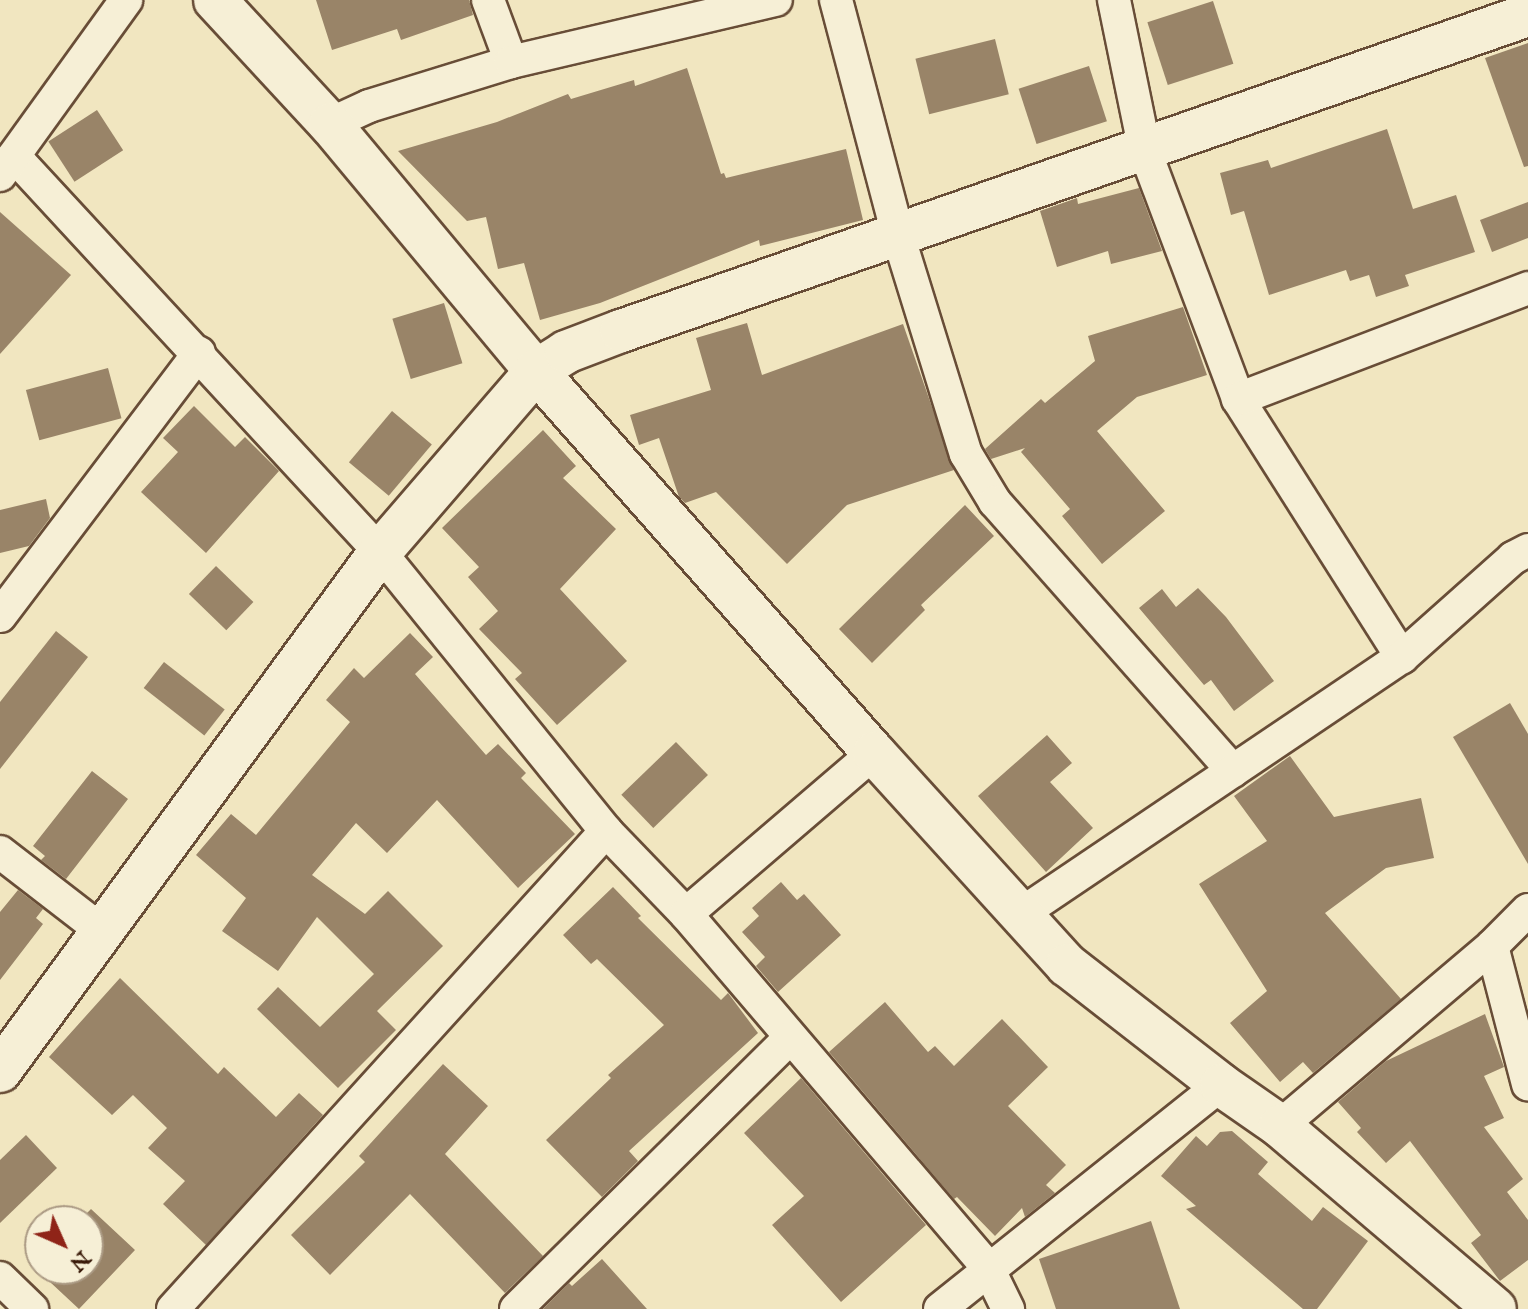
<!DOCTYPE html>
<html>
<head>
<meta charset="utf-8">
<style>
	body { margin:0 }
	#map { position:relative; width:1528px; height:1309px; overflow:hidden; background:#f1e6c0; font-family:"IM FELL English",serif }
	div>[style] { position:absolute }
	.building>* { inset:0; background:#998468; transform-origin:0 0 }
	.roads { filter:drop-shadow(2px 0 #684d37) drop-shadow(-2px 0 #684d37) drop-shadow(0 2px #684d37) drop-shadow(0 -2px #684d37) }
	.minor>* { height:32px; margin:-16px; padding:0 16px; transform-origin:16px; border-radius:16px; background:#f6efd6 }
	.tertiary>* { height:42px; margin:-21px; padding:0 21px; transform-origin:21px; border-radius:21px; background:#f6efd6 }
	span { translate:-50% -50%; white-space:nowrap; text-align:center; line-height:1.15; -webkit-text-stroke:8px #f6efd6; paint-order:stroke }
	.north { position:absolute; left:24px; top:1205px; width:80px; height:80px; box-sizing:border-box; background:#f6efd6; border:2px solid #ab9a84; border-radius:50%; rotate:135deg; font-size:22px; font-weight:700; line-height:32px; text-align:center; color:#3a1a09 }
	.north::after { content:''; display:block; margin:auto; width:28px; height:36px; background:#8f2418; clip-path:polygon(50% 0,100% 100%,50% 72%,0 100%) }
</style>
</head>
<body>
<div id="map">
	<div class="building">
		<div style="clip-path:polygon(316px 0,469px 0,473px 15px,401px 40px,397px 29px,332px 50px)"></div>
		<div style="left:1213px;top:1px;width:66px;height:69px;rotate:72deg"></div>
		<div style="left:995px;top:39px;width:57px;height:82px;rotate:76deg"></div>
		<div style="clip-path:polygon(1528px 43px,1528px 166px,1524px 167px,1485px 58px)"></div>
		<div style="left:1089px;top:66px;width:58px;height:74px;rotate:72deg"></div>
		<div style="clip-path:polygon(687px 68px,721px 174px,724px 173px,726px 178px,846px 149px,863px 220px,760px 246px,759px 240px,600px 303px,540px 320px,524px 263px,498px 269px,486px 217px,467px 221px,398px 151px,497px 122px,568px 94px,571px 99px,634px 80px,635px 86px)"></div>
		<div style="left:97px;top:110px;width:48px;height:58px;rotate:57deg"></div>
		<div style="clip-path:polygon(1387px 129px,1413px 209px,1456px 195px,1475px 252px,1405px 275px,1409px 286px,1376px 297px,1369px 275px,1350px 281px,1346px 270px,1269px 295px,1244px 211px,1231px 215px,1220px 173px,1268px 160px,1271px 168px)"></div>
		<div style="clip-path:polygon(1139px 188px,1162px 251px,1111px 264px,1108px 251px,1057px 267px,1040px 211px,1077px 198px,1078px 204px)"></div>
		<div style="clip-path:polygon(1528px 202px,1528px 238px,1492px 252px,1480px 220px)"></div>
		<div style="clip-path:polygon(0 212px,71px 275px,0 354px)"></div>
		<div style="left:444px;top:303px;width:63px;height:54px;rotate:73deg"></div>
		<div style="clip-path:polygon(1183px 307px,1207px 375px,1137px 397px,1097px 431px,1165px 511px,1102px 564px,1062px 516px,1070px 509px,1021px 452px,1025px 448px,991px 459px,985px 449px,1041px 399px,1045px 403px,1095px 361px,1088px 336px)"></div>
		<div style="clip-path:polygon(747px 323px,762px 375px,903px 324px,954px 470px,847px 505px,787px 564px,716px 492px,685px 503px,679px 497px,659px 438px,639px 445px,630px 415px,711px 390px,696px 338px)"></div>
		<div style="left:108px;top:368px;width:52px;height:85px;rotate:75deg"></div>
		<div style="clip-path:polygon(194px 406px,235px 447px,245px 437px,279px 471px,206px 553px,141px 492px,178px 452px,163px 438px)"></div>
		<div style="left:392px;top:411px;width:52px;height:67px;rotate:40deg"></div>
		<div style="clip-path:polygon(543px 430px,576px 466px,563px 478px,616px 529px,560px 589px,627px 661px,557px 725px,515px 679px,522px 673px,479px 629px,498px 611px,468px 577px,479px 567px,442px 528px)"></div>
		<div style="clip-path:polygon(46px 499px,50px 518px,29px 546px,0 553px,0 510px)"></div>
		<div style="clip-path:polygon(965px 505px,994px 536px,921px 605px,925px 610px,872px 663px,839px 629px)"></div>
		<div style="left:216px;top:566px;width:52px;height:39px;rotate:44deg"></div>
		<div style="clip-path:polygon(1198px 588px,1226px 617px,1274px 681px,1234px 711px,1211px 680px,1204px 685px,1139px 608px,1162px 589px,1176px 607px)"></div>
		<div style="clip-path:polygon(56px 631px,88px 657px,0 769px,0 702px)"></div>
		<div style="clip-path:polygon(410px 633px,433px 657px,415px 674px,486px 755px,498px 744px,526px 773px,521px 778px,575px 834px,518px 888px,437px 800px,387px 853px,356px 823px,312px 875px,365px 914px,388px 891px,443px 946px,377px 1011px,396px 1030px,338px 1088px,257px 1009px,278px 987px,320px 1027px,374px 974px,317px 917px,278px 971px,222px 931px,246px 898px,196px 855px,231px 814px,256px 835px,350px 722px,326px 700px,354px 668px,364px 678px)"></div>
		<div style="left:164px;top:662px;width:77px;height:33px;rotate:38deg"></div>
		<div style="clip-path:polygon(1510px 703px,1528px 734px,1528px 864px,1453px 737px)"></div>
		<div style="clip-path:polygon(1047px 735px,1072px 763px,1050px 782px,1093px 828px,1046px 872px,978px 796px)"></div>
		<div style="left:676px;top:742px;width:46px;height:76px;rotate:46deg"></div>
		<div style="clip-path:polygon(1290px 756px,1334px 817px,1421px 798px,1434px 858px,1386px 868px,1325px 913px,1401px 999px,1313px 1073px,1303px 1062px,1280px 1082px,1230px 1023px,1267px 991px,1199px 884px,1267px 841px,1234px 796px)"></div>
		<div style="clip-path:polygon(92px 771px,128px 799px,66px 879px,41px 860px,45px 856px,33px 846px)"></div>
		<div style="clip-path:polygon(781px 882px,797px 900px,804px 894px,841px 935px,778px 992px,756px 966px,765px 957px,742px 932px,759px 916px,752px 908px)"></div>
		<div style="clip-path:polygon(613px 887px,641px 916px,638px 918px,721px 1000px,728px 993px,758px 1033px,629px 1151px,638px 1161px,602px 1197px,546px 1140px,611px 1078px,608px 1075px,664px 1025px,597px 959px,591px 964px,563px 935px)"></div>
		<div style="clip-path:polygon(18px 890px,43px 909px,36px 918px,43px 924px,0 980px,0 912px)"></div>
		<div style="clip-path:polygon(120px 978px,218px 1074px,224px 1067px,276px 1117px,299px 1093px,323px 1115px,206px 1245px,163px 1204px,185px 1181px,148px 1148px,167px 1128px,133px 1095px,112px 1115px,49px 1057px)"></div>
		<div style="clip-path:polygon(885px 1002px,928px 1052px,935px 1046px,954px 1066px,1002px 1019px,1048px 1067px,1008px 1106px,1066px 1165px,1046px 1185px,1055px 1193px,1025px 1217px,1022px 1208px,995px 1236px,957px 1197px,954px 1199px,829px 1052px)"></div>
		<div style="clip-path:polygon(1485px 1014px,1504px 1067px,1484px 1076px,1504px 1118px,1484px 1127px,1523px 1179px,1507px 1192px,1528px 1220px,1528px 1260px,1500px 1281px,1471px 1243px,1481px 1235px,1410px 1141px,1386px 1163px,1357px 1132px,1361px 1128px,1338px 1102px,1386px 1061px)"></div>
		<div style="clip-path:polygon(443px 1064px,488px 1106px,445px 1154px,543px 1256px,505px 1293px,410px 1194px,330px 1275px,291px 1235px,365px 1162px,359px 1156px)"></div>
		<div style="clip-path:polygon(801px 1078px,926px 1225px,841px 1302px,772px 1225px,804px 1196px,744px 1133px)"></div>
		<div style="clip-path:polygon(1232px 1131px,1268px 1162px,1258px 1174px,1312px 1221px,1323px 1207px,1368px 1241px,1317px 1309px,1303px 1309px,1186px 1209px,1196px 1206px,1161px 1176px,1196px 1136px,1207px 1146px,1220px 1132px)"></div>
		<div style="clip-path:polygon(26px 1135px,57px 1168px,0 1223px,0 1160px)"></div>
		<div style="clip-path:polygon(91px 1209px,135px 1250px,79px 1309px,35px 1268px,40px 1263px,40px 1269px,88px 1269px,88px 1221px,79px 1221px)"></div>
		<div style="clip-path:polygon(1151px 1221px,1180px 1309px,1056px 1309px,1039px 1259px)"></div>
		<div style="clip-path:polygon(602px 1259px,647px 1309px,543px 1309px,569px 1283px,572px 1286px)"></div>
	</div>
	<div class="roads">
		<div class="minor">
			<div style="left:488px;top:0;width:66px;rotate:69.6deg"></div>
			<div style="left:836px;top:0;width:243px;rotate:75.2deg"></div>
			<div style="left:898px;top:235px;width:229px;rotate:72.8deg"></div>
			<div style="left:966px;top:454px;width:56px;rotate:58.9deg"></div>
			<div style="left:995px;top:502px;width:359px;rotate:48.5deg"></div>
			<div style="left:1114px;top:0;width:154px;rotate:78.4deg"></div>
			<div style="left:1145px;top:151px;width:265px;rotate:69.4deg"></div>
			<div style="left:1238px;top:399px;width:306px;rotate:57.6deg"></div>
			<div style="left:330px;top:124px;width:43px;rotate:-24.8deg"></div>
			<div style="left:369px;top:106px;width:149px;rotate:-17.2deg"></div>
			<div style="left:511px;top:62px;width:272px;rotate:-13.2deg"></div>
			<div style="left:14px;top:156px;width:539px;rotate:47.25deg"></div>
			<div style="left:380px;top:552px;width:359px;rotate:51deg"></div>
			<div style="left:606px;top:831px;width:115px;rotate:46.1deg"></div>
			<div style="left:686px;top:914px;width:465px;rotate:49.5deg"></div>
			<div style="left:988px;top:1268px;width:46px;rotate:64deg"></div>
			<div style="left:0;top:175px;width:216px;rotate:-54.2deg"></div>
			<div style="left:1238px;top:399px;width:311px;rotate:-20.9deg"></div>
			<div style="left:0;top:616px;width:330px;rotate:-52.9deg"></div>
			<div style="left:0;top:852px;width:128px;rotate:37.7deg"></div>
			<div style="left:686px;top:914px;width:248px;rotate:-40.6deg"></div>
			<div style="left:1019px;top:915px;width:462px;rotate:-34deg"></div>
			<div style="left:1402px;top:657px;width:149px;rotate:-41.7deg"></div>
			<div style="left:1513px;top:558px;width:17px;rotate:-28deg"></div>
			<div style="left:1492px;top:946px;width:143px;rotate:75.4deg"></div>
			<div style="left:1280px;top:1126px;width:278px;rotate:-40.3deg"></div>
			<div style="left:1492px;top:946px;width:51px;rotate:-45deg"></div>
			<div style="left:0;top:1278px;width:45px;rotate:44.1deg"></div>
			<div style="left:173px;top:1309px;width:645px;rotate:-47.83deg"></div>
			<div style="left:516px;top:1309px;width:385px;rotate:-44.7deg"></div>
			<div style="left:940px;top:1309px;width:359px;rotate:-38.6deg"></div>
		</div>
		<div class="tertiary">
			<div style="left:215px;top:0;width:169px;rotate:47.2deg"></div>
			<div style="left:330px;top:124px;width:322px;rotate:50.2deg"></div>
			<div style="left:536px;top:371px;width:510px;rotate:48.5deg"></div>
			<div style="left:874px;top:753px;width:287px;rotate:47.7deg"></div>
			<div style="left:1067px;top:965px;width:195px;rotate:37.9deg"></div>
			<div style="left:1221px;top:1085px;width:72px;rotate:34.8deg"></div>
			<div style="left:1280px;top:1126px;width:282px;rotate:40.4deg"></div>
			<div style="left:0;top:1071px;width:643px;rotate:-53.79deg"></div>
			<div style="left:380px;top:552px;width:239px;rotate:-49.2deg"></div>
			<div style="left:536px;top:371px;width:36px;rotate:-32deg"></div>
			<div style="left:566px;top:352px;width:59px;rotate:-20.9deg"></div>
			<div style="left:621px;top:331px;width:960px;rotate:-19.21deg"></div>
		</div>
	</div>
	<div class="north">N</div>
</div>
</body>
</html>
